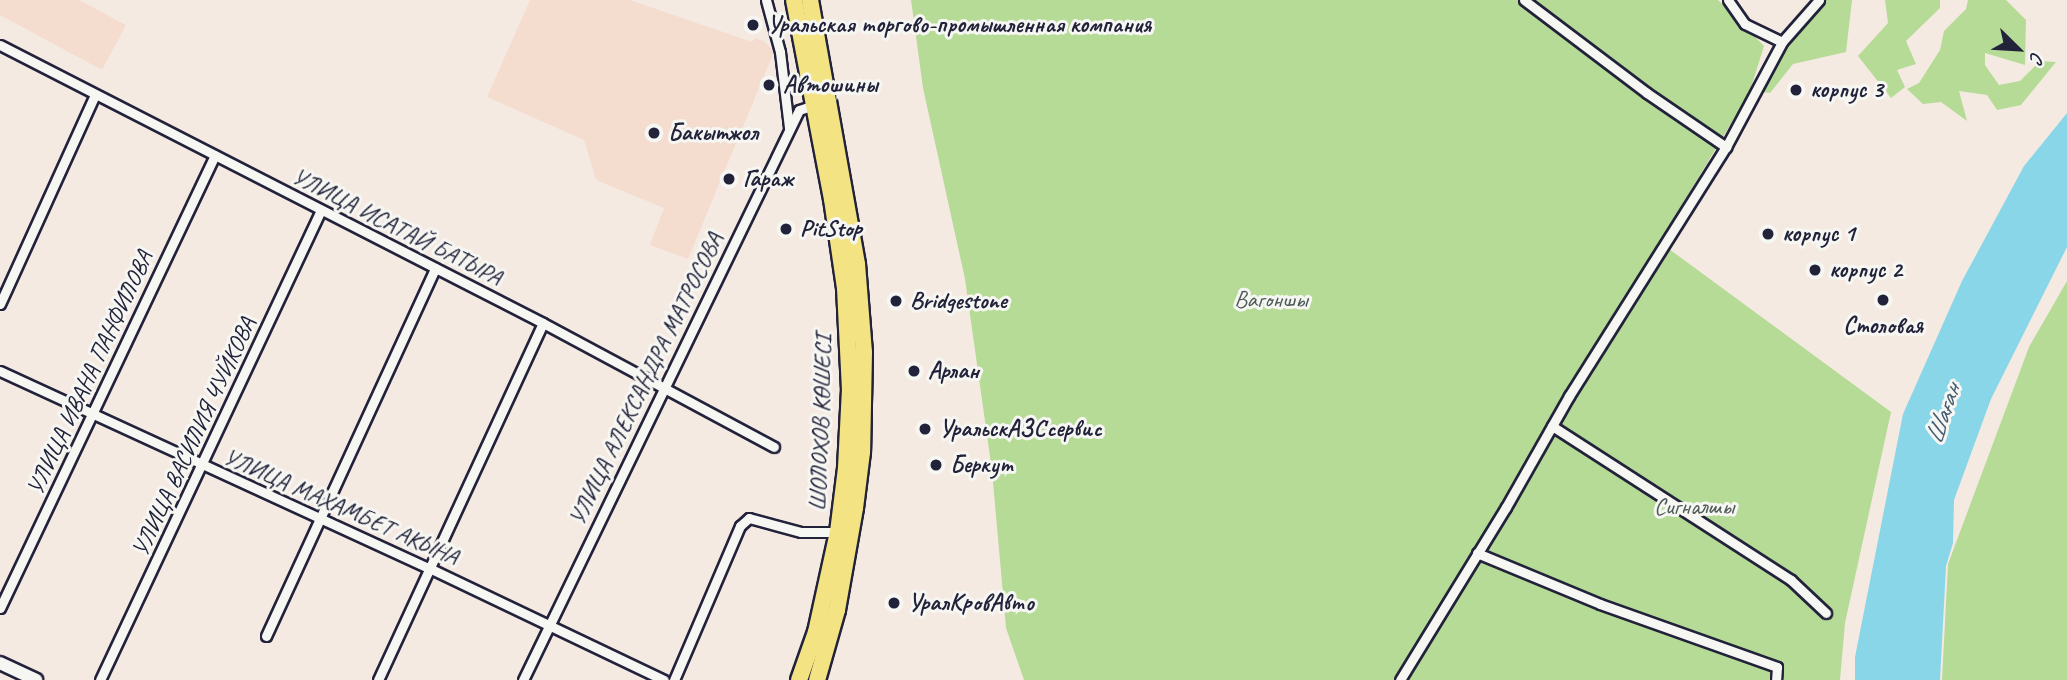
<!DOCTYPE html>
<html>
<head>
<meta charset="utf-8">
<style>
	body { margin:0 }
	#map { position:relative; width:2067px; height:680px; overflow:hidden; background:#f5eae2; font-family:Caveat,sans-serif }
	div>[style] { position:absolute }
	.built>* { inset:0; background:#f4dccf }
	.green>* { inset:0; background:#b5db97 }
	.water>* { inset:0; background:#88d6e8 }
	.roads { filter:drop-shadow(2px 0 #22223b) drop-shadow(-2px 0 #22223b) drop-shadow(0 2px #22223b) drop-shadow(0 -2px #22223b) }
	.street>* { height:9px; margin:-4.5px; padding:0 4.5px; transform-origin:4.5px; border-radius:4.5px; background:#f6f6f2 }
	.secondary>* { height:12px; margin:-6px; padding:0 6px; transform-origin:6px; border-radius:6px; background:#f6f6f2 }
	.highway>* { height:16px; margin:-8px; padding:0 8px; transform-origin:8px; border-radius:8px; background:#f4e382 }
	.dots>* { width:19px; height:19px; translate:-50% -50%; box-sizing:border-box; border:4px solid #f6f6f2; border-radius:50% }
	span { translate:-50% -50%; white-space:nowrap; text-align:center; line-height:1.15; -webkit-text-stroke:6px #f6f6f2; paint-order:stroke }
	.poi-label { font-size:24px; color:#22223b; font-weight:700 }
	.left { translate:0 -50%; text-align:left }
	.street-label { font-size:24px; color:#22223b }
	.park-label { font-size:24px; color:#4e5a57 }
	.water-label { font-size:26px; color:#41586f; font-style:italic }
	.north { position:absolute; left:1983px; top:14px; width:70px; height:70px; -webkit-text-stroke:5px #f6f6f2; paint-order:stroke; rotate:114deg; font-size:19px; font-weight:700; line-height:28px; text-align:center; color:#22223b }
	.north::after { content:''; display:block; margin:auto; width:24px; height:32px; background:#22223b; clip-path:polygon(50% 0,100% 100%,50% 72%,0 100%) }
</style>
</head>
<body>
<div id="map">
	<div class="built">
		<div style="clip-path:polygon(0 0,79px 0,126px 25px,102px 70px,0 15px)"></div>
		<div style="clip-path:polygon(530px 0,630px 0,752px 42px,755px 38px,765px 42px,774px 52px,688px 259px,650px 245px,664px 208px,596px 180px,584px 140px,487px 97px)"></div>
	</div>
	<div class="green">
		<div style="clip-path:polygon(911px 0,1718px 0,1764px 46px,1749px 94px,1658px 244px,1669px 249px,1891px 412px,1845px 623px,1840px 680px,1024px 680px,1006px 628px,992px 471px,965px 279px,923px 88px)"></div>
		<div style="clip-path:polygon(1826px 0,1852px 0,1846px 52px,1793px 64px,1770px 93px,1761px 92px,1802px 22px)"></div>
		<div style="clip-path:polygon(1885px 0,1940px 0,1940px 8px,1906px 41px,1916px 64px,1897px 70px,1905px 87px,1891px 98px,1858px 56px,1888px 23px)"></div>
		<div style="clip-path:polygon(1968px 0,2006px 0,2026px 20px,2025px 65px,1985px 53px,1985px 65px,1999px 85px,2020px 81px,2040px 61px,2056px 62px,2021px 105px,1997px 110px,1987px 95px,1959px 91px,1967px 121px,1941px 102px,1923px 104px,1907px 89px,1919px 83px,1940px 50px,1944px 31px,1966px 9px)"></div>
		<div style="clip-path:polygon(2067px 281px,2067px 680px,1942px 680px,1948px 564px,2029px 347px)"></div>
	</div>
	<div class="water">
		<div style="clip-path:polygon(2067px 113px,2067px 247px,1991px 399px,1954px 500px,1953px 543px,1946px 566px,1940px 680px,1855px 680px,1855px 657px,1903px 414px,1962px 281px,2024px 166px)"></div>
	</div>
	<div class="roads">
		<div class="street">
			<div style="left:766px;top:0;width:54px;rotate:74.9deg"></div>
			<div style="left:780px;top:52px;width:77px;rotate:83.2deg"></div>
			<div style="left:1524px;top:0;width:154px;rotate:37.1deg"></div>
			<div style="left:1647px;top:93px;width:96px;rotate:34.4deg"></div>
			<div style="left:1728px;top:0;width:29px;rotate:55deg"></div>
			<div style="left:1745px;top:24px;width:41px;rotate:25.9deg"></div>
			<div style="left:0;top:45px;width:610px;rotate:27.11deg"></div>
			<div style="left:543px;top:323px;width:262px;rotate:28.2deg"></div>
			<div style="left:0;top:304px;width:230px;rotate:-65.6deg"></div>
			<div style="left:0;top:371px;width:472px;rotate:24.7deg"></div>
			<div style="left:429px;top:568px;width:260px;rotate:25.5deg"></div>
			<div style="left:1552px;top:426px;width:284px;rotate:32.8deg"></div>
			<div style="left:1791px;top:580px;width:48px;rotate:43.3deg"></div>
			<div style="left:1477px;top:553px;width:133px;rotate:22.5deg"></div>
			<div style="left:1600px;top:604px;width:188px;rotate:19.6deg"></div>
			<div style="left:1777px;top:667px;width:13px;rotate:94deg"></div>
			<div style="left:0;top:608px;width:501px;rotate:-64.61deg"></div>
			<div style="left:266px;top:636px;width:405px;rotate:-65.3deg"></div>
			<div style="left:100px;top:680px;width:519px;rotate:-64.82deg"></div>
			<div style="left:378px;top:680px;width:393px;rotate:-65.2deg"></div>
			<div style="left:523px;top:680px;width:633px;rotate:-64.16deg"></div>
			<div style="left:799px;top:110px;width:16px;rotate:-18deg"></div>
			<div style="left:674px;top:680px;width:168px;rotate:-66.8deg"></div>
			<div style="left:740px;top:526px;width:12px;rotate:-42deg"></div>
			<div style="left:749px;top:518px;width:54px;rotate:15.1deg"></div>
			<div style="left:801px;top:532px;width:37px"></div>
			<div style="left:1400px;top:680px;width:203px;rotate:-58.5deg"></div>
			<div style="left:1506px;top:507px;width:128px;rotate:-60.4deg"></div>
			<div style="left:1569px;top:396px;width:294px;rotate:-57.8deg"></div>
			<div style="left:1726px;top:147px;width:119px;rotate:-61.9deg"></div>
			<div style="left:1782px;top:42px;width:56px;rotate:-48.6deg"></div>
		</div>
		<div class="secondary">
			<div style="left:0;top:663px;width:40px;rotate:25deg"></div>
		</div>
		<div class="highway">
			<div style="left:794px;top:0;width:203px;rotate:79.2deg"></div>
			<div style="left:832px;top:199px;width:90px;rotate:81.7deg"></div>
			<div style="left:845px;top:288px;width:101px;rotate:87.2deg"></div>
			<div style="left:850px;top:389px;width:79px;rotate:92.9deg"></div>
			<div style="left:846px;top:468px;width:64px;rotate:97.1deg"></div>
			<div style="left:838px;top:532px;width:102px;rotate:102.4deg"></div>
			<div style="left:816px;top:632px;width:51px;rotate:109.5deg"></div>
			<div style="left:810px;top:0;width:268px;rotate:79.9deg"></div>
			<div style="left:857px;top:264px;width:88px;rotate:85.5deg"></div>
			<div style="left:864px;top:352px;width:100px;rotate:91.1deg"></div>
			<div style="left:862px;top:452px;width:56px;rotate:97.1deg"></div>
			<div style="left:855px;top:508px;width:104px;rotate:100deg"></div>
			<div style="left:837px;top:610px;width:73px;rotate:105.9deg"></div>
		</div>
	</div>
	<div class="dots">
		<div style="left:753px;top:25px;background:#22223b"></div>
		<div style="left:769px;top:85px;background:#22223b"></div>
		<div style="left:1796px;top:90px;background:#22223b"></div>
		<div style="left:654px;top:133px;background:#22223b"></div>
		<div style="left:729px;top:179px;background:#22223b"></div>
		<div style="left:786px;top:229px;background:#22223b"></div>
		<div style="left:1768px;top:234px;background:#22223b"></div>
		<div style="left:1815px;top:270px;background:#22223b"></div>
		<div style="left:1883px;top:300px;background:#22223b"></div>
		<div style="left:896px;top:301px;background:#22223b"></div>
		<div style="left:914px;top:371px;background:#22223b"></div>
		<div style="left:925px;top:429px;background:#22223b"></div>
		<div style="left:936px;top:465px;background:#22223b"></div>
		<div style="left:894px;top:603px;background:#22223b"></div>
	</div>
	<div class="poi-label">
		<span class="left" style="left:767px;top:25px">Уральская торгово-промышленная компания</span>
		<span class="left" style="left:783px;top:85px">Автошины</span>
		<span class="left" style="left:1810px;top:90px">корпус 3</span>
		<span class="left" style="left:668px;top:133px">Бакытжол</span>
		<span class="left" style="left:743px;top:179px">Гараж</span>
		<span class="left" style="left:800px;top:229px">PitStop</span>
		<span class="left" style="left:1782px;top:234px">корпус 1</span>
		<span class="left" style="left:1829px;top:270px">корпус 2</span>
		<span class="left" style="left:910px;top:301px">Bridgestone</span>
		<span style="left:1883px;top:326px">Столовая</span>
		<span class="left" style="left:928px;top:371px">Арлан</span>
		<span class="left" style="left:939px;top:429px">УральскАЗСсервис</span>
		<span class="left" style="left:950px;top:465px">Беркут</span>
		<span class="left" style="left:908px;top:603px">УралКровАвто</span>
	</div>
	<div class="street-label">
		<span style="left:397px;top:227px;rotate:27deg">УЛИЦА ИСАТАЙ БАТЫРА</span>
		<span style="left:90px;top:373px;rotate:-65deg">УЛИЦА ИВАНА ПАНФИЛОВА</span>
		<span style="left:646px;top:379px;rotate:-64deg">УЛИЦА АЛЕКСАНДРА МАТРОСОВА</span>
		<span style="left:821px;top:423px;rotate:-88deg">ШОЛОХОВ КӨШЕСІ</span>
		<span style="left:194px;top:437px;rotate:-65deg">УЛИЦА ВАСИЛИЯ ЧУЙКОВА</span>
		<span style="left:341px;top:507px;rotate:24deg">УЛИЦА МАХАМБЕТ АКЫНА</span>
	</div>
	<div class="park-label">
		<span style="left:1271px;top:300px">Вагоншы</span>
		<span style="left:1694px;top:507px">Сигналшы</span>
	</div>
	<div class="water-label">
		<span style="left:1943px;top:414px;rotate:-71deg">Шаған</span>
	</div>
	<div class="north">С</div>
</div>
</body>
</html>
